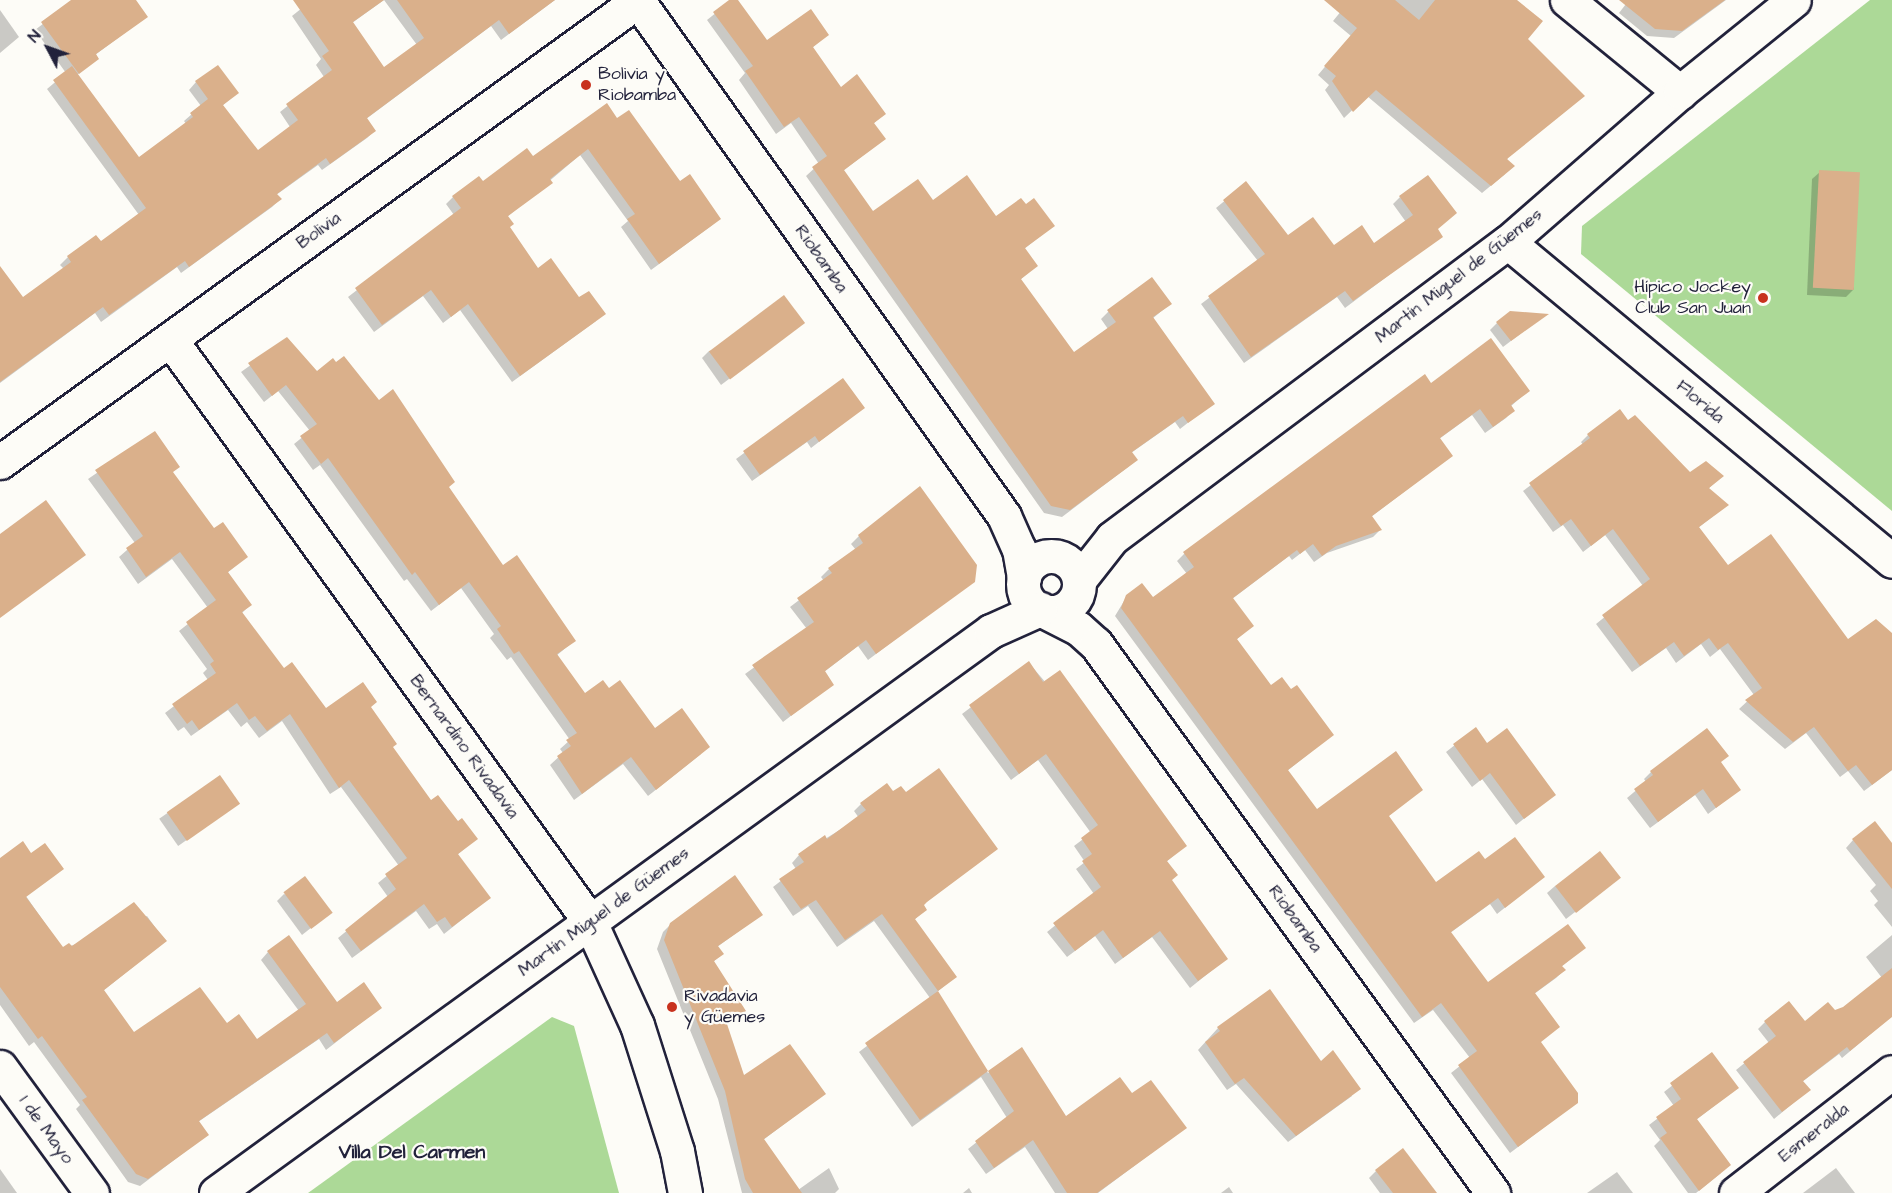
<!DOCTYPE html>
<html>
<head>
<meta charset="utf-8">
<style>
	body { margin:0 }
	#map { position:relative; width:1892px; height:1193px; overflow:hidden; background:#fdfcf7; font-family:"Architects Daughter",sans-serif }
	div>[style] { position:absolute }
	.green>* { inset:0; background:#acd997 }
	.shadow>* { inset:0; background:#0003; transform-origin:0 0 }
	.building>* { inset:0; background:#dab08b; transform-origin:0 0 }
	.roads { filter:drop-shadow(2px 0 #22223b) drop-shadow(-2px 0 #22223b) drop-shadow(0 2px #22223b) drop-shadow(0 -2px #22223b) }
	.minor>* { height:33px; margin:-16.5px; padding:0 16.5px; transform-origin:16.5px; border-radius:16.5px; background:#fdfcf7 }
	.minor>.ring { margin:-16.5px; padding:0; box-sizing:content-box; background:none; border:33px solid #fdfcf7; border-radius:50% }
	.dots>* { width:16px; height:16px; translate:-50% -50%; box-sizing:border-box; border:3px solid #fdfcf7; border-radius:50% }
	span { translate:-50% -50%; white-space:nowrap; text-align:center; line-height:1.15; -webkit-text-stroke:4.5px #fdfcf7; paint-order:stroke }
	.poi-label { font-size:18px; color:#22223b }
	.left { translate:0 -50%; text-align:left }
	.right { translate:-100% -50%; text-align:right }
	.street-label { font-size:18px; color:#22223b }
	.neighbourhood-label { font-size:20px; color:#22223b; font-weight:700 }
	.north { position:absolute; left:18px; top:18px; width:60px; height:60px; -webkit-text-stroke:4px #fdfcf7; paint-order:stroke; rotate:311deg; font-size:16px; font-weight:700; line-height:24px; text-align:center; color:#22223b }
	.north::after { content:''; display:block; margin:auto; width:21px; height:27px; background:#22223b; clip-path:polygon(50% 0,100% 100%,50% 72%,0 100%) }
</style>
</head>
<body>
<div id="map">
	<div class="green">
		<div style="clip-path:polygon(1870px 0,1892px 0,1892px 511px,1581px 254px,1582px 226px)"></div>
		<div style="clip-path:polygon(552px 1017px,574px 1026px,619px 1193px,308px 1193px)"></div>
	</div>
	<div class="shadow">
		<div style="clip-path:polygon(evenodd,74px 0,134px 0,146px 17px,95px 55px,98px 58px,77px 75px,138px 159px,186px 124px,184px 121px,201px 106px,189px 90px,196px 82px,237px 93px,222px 106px,257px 152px,290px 127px,280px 112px,324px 77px,316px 65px,321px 59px,292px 16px,312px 0,555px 0,501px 40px,491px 26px,366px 119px,374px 131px,367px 138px,322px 170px,318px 165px,276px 195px,280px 199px,272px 207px,181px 273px,177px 267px,101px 322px,95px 313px,0 383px,0 276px,22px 299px,64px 269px,60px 265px,68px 257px,96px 237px,100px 243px,139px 215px,47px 89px,66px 73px,35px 30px,74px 0,384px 0,417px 45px,384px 69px,352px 23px,384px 0)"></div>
		<div style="clip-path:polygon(732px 0,736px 0,767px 42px,827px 35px,812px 48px,841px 89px,884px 114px,873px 124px,884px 139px,843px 171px,872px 213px,932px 202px,995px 218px,1053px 226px,1024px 249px,1036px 266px,1020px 280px,1073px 354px,1108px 329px,1101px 319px,1108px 312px,1170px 304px,1152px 319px,1213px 403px,1180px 429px,1175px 422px,1131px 453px,1136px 460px,1128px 467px,1062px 517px,1044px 513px,806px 176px,819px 164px,791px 123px,776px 134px,739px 80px,745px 73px,707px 20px)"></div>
		<div style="clip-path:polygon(1330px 0,1514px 0,1526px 40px,1505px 174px,1482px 193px,1367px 96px,1344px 118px,1325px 90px,1329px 85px,1318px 75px,1351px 36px,1333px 21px,1342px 10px)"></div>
		<div style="clip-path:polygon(1629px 0,1726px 0,1674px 38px,1647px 36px,1619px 13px)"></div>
		<div style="clip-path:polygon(0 10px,19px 37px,0 53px)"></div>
		<div style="clip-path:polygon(617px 120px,719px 219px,711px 226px,651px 270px,621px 227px,628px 221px,580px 155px,507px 217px,509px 227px,538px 270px,596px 321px,512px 382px,460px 310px,443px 323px,423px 296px,374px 332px,348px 297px,454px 215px,446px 204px,453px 197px)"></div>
		<div style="clip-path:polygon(1820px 172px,1854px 289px,1846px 297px,1807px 295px,1812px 179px)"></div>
		<div style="clip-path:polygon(1246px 183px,1288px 237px,1334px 248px,1374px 245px,1406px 222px,1393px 204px,1400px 197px,1441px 236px,1345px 308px,1337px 297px,1244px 363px,1201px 304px,1258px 261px,1216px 208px)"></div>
		<div style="clip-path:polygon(1545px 315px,1503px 347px,1490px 330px,1497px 323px)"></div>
		<div style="clip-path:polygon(803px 323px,721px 385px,702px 358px,709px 351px)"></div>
		<div style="clip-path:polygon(287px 339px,316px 373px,448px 488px,503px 567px,574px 641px,556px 656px,585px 695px,608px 690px,654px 730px,701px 754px,648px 796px,623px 764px,574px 800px,550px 765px,563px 753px,560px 749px,570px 740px,511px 657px,507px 660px,490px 638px,494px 634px,461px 588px,431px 611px,407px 579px,404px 581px,320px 465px,313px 470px,294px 444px,310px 431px,278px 391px,264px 402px,241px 372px)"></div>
		<div style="clip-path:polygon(1424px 376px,1431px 385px,1528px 391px,1510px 407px,1513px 410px,1506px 418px,1485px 433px,1472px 415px,1439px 439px,1451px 456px,1371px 517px,1380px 530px,1373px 537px,1327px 553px,1314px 562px,1305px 550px,1292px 560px,1289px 556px,1232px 599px,1252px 626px,1236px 640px,1271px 687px,1332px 735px,1287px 771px,1317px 811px,1421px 790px,1387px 817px,1436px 885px,1485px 861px,1543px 877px,1497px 914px,1490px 904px,1450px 933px,1488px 984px,1584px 948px,1561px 967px,1564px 970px,1556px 978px,1534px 994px,1539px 1043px,1576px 1103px,1510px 1153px,1451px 1073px,1470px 1058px,1433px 1010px,1414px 1023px,1115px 616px,1127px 596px,1152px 600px,1187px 574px,1177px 561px,1184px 554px)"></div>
		<div style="clip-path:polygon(843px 380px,863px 408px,811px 448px,807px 442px,752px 481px,736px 459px)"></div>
		<div style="clip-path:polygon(1628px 422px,1690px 474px,1722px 476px,1708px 489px,1727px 505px,1698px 528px,1727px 567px,1848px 642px,1892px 635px,1892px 770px,1864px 791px,1848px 771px,1840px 777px,1806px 733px,1785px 749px,1739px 709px,1754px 695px,1720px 649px,1710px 657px,1701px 644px,1676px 663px,1666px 648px,1632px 672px,1596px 624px,1643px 586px,1605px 535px,1583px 552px,1563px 525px,1553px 532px,1523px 491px,1583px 445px,1581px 442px,1588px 435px)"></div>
		<div style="clip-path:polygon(155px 433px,172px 473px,214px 530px,246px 557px,227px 573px,250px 605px,242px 613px,283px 670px,326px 711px,369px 708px,391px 748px,431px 802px,476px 839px,457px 855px,489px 898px,444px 934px,437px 924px,429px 929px,416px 911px,352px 958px,338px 938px,388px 897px,378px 883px,399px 866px,341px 787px,330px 794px,282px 721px,259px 738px,247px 722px,241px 727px,228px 710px,191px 736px,184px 727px,178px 731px,165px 713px,208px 680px,203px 673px,207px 669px,179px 631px,208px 608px,172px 559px,138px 584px,119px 557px,135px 543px,88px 479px)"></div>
		<div style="clip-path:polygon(920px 488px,973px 581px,868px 660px,858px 646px,824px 672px,832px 684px,783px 722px,745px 674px,807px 629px,790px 607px,824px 581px,821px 577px,829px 569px,856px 550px,851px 544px,859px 536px)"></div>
		<div style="clip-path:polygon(1029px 663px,1185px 846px,1166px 862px,1171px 881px,1226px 959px,1190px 988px,1152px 937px,1115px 964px,1095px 936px,1067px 957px,1047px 932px,1094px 894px,1076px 869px,1085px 862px,1074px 846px,1091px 833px,1038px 760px,1011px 780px,962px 714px)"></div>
		<div style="clip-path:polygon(1475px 729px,1487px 745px,1554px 795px,1516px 825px,1482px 779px,1472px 787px,1446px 752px)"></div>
		<div style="clip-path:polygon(1720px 763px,1739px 790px,1708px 814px,1695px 795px,1650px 828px,1627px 798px,1646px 782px,1644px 779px,1651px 772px)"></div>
		<div style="left:219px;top:777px;width:33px;height:73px;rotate:55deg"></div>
		<div style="clip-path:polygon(893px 793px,905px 794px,996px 849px,922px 905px,925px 910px,914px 920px,955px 977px,937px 992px,988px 1073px,1021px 1050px,1066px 1118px,1131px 1095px,1185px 1128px,1098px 1193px,1055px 1193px,1025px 1147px,986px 1174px,968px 1149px,1007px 1118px,981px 1077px,912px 1127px,859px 1052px,930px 998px,874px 921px,837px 947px,808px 906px,793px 916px,773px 887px,796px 869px,792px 863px,799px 855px,859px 818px,854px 811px,861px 804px)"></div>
		<div style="clip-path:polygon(1853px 840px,1892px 846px,1892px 927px,1874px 905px,1878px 901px,1870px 891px,1876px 885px,1846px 848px)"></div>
		<div style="clip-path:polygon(0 859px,63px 949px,147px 916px,165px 941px,103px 991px,134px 1034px,227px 1025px,257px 1041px,299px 1011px,261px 960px,268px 952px,337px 1004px,380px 1008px,326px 1050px,319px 1039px,198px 1122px,207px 1135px,140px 1186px,128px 1182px,76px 1109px,80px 1105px,34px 1042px,29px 1046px,0 1005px)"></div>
		<div style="clip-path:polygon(1619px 878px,1566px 919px,1547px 893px,1555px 886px)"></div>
		<div style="clip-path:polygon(284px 894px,331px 912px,302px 935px,277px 901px)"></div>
		<div style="clip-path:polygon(761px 915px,717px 947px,722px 954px,713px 962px,744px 1011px,726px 1025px,744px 1077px,824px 1094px,763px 1140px,798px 1190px,829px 1168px,839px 1189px,835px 1193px,742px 1193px,718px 1099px,657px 949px,663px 932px,671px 924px)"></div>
		<div style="clip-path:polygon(1892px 935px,1892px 1016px,1842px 1058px,1839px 1054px,1802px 1082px,1809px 1090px,1774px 1119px,1736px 1070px,1769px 1043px,1758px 1029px,1765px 1022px,1804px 1023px,1844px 1008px,1882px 978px,1866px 957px)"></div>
		<div style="clip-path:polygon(1270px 991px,1320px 1063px,1352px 1096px,1288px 1142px,1236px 1084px,1227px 1090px,1198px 1050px,1218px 1028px)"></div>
		<div style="clip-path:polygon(1712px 1054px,1737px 1088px,1696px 1120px,1721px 1173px,1696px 1193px,1688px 1193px,1654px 1146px,1660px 1140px,1649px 1125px,1674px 1106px,1664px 1092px)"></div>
		<div style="clip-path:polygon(1836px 1168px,1855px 1193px,1803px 1193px)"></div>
		<div style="clip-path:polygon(0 1169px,17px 1193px,0 1193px)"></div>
		<div style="clip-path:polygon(1376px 1171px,1435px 1193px,1380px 1193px,1369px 1178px)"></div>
		<div style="clip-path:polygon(1617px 1172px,1633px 1193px,1587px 1193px)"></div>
		<div style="clip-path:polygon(1229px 1187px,1233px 1193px,1221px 1193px)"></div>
		<div style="clip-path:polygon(969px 1188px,972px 1193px,963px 1193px)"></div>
	</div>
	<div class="building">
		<div style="clip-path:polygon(71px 0,136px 0,148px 17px,96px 54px,99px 59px,79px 74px,41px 22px)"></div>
		<div style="clip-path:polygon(293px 0,384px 0,353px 22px,384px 67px,424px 38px,397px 0,555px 0,509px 34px,499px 20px,367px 118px,376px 131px,330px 164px,326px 158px,277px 194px,282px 199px,189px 267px,185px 261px,109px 315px,103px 307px,0 382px,0 266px,23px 297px,71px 262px,67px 256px,96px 235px,101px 241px,146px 208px,53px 80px,72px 66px,139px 157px,193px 117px,190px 113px,208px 99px,195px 81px,218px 65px,239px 93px,223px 105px,258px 150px,298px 120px,286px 104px,332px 70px,322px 56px,329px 51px)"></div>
		<div style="clip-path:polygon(729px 0,738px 0,767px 40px,811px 9px,829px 35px,813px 47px,841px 87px,857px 74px,886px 114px,874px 123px,886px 139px,844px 170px,873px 211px,918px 179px,933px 200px,967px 175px,996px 216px,1021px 198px,1026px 204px,1034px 198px,1055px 226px,1025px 248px,1038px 266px,1021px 279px,1074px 352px,1116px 322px,1107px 310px,1152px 277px,1172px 304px,1153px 317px,1215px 404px,1188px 423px,1183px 416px,1132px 452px,1138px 460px,1070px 510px,1051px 506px,812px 167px,827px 156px,799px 117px,784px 127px,745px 71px,753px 66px,713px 12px)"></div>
		<div style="clip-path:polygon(1324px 0,1395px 0,1419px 20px,1435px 0,1517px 0,1543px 21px,1528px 39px,1585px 96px,1507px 159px,1515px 166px,1491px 186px,1376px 90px,1353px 112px,1332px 81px,1336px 76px,1324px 66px,1357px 28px)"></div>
		<div style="clip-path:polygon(1619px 0,1725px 0,1682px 31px,1655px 29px)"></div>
		<div style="clip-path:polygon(607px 103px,617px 118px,629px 110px,680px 181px,690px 174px,721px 219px,659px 264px,627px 219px,635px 214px,588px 149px,550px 179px,553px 183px,508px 216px,514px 224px,510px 227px,538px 268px,551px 258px,579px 297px,589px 291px,606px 314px,520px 376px,468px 304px,451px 317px,431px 290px,382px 325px,355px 288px,461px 208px,452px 196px,479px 176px,483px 181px,527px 148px,533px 156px)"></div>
		<div style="left:1819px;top:170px;width:41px;height:118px;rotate:3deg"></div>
		<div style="clip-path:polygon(1428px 175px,1457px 213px,1438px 229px,1443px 237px,1353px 301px,1345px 291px,1251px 357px,1208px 296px,1265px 254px,1223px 200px,1246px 181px,1288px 235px,1313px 217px,1334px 245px,1362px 225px,1374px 243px,1413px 215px,1399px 196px)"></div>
		<div style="left:784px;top:295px;width:35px;height:94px;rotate:53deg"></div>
		<div style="clip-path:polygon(1510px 311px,1549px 314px,1511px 341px,1496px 322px)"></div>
		<div style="clip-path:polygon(287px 337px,317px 371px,333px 358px,336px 362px,344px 356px,379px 400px,393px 389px,455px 482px,449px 487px,503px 565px,517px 555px,576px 641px,557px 654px,585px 693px,603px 680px,609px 688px,620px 680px,655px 728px,682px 708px,710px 747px,656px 790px,631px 757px,582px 794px,557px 756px,571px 746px,566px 740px,577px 733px,519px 651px,514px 654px,497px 629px,501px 626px,469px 582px,439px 605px,415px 572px,412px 575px,328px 458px,321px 464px,300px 436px,317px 424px,286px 385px,272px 396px,248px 363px)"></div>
		<div style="clip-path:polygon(1491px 338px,1530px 391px,1511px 405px,1515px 411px,1493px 427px,1480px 409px,1440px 438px,1453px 456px,1372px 516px,1382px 530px,1336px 546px,1322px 556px,1313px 544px,1300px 554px,1297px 550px,1233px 598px,1254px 626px,1237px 639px,1271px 685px,1282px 677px,1291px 689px,1297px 685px,1334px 735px,1288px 770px,1317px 809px,1396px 751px,1423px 790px,1389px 816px,1436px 882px,1479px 851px,1485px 859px,1515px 837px,1545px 877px,1505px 908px,1498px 898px,1451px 932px,1488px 982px,1568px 924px,1586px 948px,1562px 966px,1566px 970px,1535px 993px,1560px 1027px,1541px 1042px,1578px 1093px,1578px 1103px,1518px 1147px,1458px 1065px,1477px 1051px,1441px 1003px,1422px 1017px,1121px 608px,1126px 595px,1142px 583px,1153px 597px,1194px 567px,1183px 552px,1425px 374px,1431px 383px)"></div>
		<div style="clip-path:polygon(843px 378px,865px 408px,819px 442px,815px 436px,760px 475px,743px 451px)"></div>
		<div style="clip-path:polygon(1620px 409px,1628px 420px,1635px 415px,1690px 472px,1706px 461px,1724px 476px,1709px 488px,1729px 505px,1699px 527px,1728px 565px,1771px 534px,1848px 639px,1876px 619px,1892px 633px,1892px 770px,1872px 785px,1856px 765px,1848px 771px,1814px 727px,1793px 742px,1745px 700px,1762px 688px,1728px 643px,1718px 650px,1709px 638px,1684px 656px,1674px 642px,1640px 666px,1602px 615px,1650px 579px,1613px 529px,1591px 546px,1571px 519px,1561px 526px,1529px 483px,1590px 438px,1587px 434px)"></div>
		<div style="clip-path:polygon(155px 431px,180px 467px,173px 472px,214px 528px,223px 522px,248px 557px,228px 572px,252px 605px,242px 612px,284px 668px,292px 662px,326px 708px,363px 682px,377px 702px,371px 707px,397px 744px,393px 747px,431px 800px,438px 795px,458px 821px,462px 818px,478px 839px,458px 854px,491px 898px,452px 927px,445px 917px,437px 922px,424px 904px,361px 951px,345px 930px,396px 889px,385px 874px,407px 858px,349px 780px,339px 788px,290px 714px,267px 731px,255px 716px,249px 720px,237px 703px,199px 730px,192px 720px,187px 724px,172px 704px,216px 673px,210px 664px,214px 661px,186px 622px,216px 600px,180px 552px,146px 577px,126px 548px,143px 536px,95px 470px)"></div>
		<div style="clip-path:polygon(920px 486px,977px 565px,975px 582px,876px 654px,866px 640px,825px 671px,834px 685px,791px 716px,752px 665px,814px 622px,797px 598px,832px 573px,828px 568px,863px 543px,858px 535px)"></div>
		<div style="clip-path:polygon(46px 500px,86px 555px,0 618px,0 534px)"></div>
		<div style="clip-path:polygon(1029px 661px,1043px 682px,1060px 670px,1187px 846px,1167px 861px,1178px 875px,1172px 880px,1228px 959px,1198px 981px,1160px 931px,1123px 958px,1103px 930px,1075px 951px,1053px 923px,1101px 887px,1082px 861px,1092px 854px,1081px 838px,1098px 825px,1046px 754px,1019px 774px,969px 705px)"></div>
		<div style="clip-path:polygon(1476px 727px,1487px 743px,1507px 728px,1556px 795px,1524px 819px,1490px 773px,1480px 781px,1453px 744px)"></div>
		<div style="clip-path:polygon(1707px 728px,1729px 756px,1721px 762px,1741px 790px,1716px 808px,1703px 789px,1658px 822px,1634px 789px,1653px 775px,1650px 771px)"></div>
		<div style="clip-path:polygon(939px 768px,998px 849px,927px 902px,924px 905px,927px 910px,915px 919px,957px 977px,938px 991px,988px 1071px,920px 1120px,865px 1043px,938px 991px,882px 914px,845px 940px,816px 900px,801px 909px,779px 879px,804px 862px,798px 854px,825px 835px,827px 839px,866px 810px,860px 803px,887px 783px,893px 791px,901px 786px,906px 792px)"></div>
		<div style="left:220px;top:775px;width:35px;height:65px;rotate:55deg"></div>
		<div style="clip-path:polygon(1875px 821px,1892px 843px,1892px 889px,1852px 839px)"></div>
		<div style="clip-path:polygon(23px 841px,31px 853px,45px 843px,64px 869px,26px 897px,63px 947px,69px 943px,72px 946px,134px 902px,167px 941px,104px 990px,134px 1032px,200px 987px,227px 1023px,239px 1014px,257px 1039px,306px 1004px,267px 951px,289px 935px,337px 1002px,364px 982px,382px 1008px,334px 1043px,327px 1033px,199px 1121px,209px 1135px,148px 1179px,136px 1174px,82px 1100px,87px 1097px,66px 1069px,42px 1036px,38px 1039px,0 987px,0 858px)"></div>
		<div style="left:1600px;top:851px;width:34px;height:57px;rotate:52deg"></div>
		<div style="clip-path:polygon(735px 875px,763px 915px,718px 946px,724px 954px,714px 961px,746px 1011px,727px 1024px,744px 1075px,790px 1044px,826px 1094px,764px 1139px,802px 1193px,753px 1193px,745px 1179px,725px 1091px,664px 940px,670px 923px)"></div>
		<div style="left:305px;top:876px;width:46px;height:27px;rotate:53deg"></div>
		<div style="clip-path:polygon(1892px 968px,1892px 1017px,1850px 1051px,1847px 1047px,1803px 1081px,1811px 1090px,1782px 1112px,1743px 1062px,1776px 1036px,1764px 1021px,1789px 1001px,1805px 1021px,1828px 1002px,1835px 1010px,1843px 1007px)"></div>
		<div style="clip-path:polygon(1270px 989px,1321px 1061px,1333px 1050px,1361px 1089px,1296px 1136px,1244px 1078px,1235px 1084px,1205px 1042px,1220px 1031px,1217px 1027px)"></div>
		<div style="clip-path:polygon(1022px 1047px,1066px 1116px,1120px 1077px,1132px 1093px,1151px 1080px,1187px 1128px,1097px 1193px,1067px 1193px,1033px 1140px,994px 1168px,975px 1141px,1014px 1111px,988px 1071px)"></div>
		<div style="clip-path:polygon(1712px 1052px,1739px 1088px,1697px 1119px,1731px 1165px,1699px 1191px,1660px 1138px,1667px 1133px,1656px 1117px,1681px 1099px,1670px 1083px)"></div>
		<div style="clip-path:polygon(1403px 1148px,1437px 1193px,1393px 1193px,1375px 1170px)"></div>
	</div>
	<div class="roads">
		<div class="minor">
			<div style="left:1567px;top:0;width:146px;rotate:39.2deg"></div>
			<div style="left:638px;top:1px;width:632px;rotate:54.6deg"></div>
			<div style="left:1004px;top:516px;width:36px;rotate:66deg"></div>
			<div style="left:1019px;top:549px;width:29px;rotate:80deg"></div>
			<div style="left:1508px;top:242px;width:499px;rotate:39.7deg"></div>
			<div style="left:170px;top:339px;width:719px;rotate:54.23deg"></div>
			<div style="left:590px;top:922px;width:113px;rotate:65.5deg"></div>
			<div style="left:637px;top:1025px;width:132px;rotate:72.4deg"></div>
			<div style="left:677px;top:1151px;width:43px;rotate:79.2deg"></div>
			<div style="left:0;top:462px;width:789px;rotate:-35.87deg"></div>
			<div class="ring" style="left:1023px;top:556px;width:23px;height:23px"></div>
			<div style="left:1079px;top:580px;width:53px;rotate:-51.8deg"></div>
			<div style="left:1112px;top:538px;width:494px;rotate:-36.8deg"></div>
			<div style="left:1508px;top:242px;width:228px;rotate:-41.1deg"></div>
			<div style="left:1680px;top:92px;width:146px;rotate:-38.9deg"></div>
			<div style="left:1044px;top:611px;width:38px;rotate:27deg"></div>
			<div style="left:1078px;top:628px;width:24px;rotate:42deg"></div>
			<div style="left:1096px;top:644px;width:678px;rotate:54.13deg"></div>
			<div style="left:0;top:1067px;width:156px;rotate:53.9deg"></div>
			<div style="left:216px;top:1193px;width:957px;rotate:-35.95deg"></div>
			<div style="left:991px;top:631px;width:54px;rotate:-24.2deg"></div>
			<div style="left:1736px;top:1193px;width:197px;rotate:-37.8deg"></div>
		</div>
	</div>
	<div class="dots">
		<div style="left:586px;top:85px;background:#c8321e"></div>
		<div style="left:1763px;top:298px;background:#c8321e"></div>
		<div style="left:672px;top:1007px;background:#c8321e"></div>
	</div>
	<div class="poi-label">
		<span class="left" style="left:598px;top:85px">Bolivia y<br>Riobamba</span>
		<span class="right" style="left:1751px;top:298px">Hípico Jockey<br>Club San Juan</span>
		<span class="left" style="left:684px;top:1007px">Rivadavia<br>y Güemes</span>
	</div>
	<div class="street-label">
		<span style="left:319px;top:231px;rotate:-36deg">Bolivia</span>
		<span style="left:821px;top:259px;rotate:55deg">Riobamba</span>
		<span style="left:1459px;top:276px;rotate:-38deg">Martín Miguel de Güemes</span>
		<span style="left:1700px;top:402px;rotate:40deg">Florida</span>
		<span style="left:464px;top:747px;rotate:54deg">Bernardino Rivadavia</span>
		<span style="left:604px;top:912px;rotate:-36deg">Martín Miguel de Güemes</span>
		<span style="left:1295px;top:919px;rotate:54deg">Riobamba</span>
		<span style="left:46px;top:1130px;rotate:54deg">1 de Mayo</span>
		<span style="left:1814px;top:1133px;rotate:-38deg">Esmeralda</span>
	</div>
	<div class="neighbourhood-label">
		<span style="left:412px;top:1152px">Villa Del Carmen</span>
	</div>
	<div class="north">N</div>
</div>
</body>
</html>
